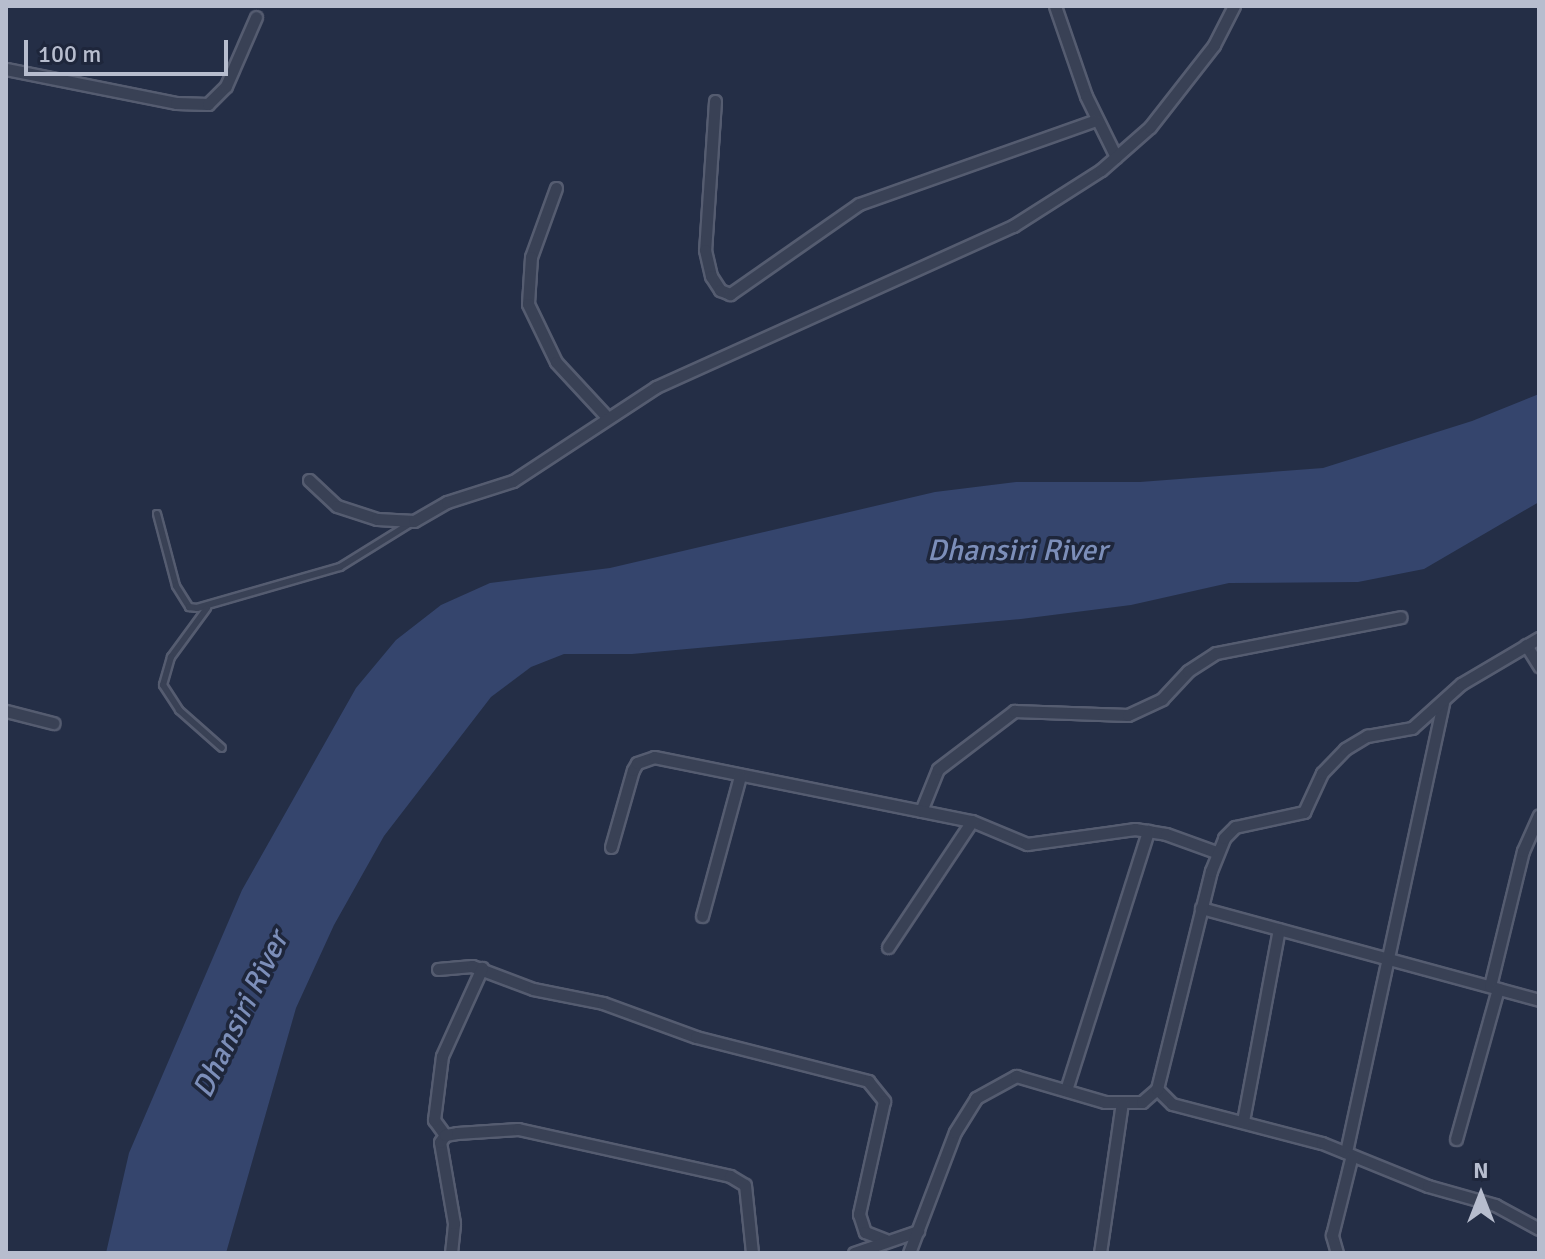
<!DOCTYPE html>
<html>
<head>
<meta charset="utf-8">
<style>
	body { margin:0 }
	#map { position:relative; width:1545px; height:1259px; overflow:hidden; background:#242e46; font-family:Signika,sans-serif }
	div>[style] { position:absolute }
	.water>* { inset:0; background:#35456d }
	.roads { filter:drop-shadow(2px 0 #555c70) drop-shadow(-2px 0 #555c70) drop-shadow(0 2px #555c70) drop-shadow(0 -2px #555c70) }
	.service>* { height:6px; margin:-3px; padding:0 3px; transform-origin:3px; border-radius:3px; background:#394155 }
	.minor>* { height:11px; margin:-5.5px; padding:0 5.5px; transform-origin:5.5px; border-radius:5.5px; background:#394155 }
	span { translate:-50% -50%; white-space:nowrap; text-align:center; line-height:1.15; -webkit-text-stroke:7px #1e263b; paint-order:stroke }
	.water-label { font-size:30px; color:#7c8eb9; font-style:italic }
	.frame { position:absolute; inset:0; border:8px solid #b7bdce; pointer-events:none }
	.north { position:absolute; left:1441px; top:1155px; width:80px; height:80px; -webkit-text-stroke:6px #1e263b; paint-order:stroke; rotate:0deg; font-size:22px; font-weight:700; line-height:32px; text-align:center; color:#b7bdce }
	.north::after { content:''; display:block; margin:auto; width:28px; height:36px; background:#b7bdce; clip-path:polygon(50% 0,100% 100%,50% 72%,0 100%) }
	.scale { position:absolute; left:24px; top:40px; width:204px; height:36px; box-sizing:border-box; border:4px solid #b7bdce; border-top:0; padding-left:10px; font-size:24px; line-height:28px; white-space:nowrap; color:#b7bdce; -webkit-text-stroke:6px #1e263b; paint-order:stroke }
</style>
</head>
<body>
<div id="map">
	<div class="water">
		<div style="clip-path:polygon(1539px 394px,1539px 502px,1424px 569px,1358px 582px,1229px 583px,1131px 605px,1021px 619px,632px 654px,564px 654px,531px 667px,491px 697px,384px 836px,334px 925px,296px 1008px,226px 1253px,106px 1253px,129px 1153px,242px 890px,356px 688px,396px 640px,441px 605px,490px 583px,610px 568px,935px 492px,1016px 482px,1140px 482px,1323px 468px,1472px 421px)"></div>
	</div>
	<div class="roads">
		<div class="service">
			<div style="left:157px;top:514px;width:74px;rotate:75.2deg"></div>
			<div style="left:176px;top:586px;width:25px;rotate:58deg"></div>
			<div style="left:189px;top:607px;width:8px;rotate:7deg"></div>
			<div style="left:197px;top:608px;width:149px;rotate:-16deg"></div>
			<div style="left:340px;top:567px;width:84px;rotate:-31.8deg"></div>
			<div style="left:207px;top:608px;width:61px;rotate:126.3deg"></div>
			<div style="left:171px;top:657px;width:29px;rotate:106deg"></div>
			<div style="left:163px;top:685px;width:30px;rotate:57deg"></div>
			<div style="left:179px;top:710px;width:57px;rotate:41.5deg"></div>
		</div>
		<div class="minor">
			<div style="left:1055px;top:6px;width:95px;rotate:71deg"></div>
			<div style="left:1086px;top:96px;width:68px;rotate:63.8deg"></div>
			<div style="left:6px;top:69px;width:173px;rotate:11.3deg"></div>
			<div style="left:176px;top:103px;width:32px;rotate:2deg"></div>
			<div style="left:208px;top:104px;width:25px;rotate:-45deg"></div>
			<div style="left:226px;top:86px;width:75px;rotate:-66.5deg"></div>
			<div style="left:715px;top:101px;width:149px;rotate:93.8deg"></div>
			<div style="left:705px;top:250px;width:27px;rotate:77deg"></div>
			<div style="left:711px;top:276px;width:17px;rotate:57deg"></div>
			<div style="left:720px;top:290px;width:11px;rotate:22deg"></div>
			<div style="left:730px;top:294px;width:157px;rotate:-34.9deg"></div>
			<div style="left:859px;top:204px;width:251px;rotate:-19.5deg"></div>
			<div style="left:556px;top:188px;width:73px;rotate:109.9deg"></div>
			<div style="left:531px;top:257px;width:47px;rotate:93.7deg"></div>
			<div style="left:528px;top:304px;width:64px;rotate:64.2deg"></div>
			<div style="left:556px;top:362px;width:75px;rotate:47.2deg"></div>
			<div style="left:309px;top:480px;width:38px;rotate:43deg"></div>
			<div style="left:337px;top:506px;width:42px;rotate:18deg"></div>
			<div style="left:377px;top:519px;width:37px;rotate:3deg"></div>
			<div style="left:414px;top:521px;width:38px;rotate:-30deg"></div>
			<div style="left:447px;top:502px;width:69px;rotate:-17.7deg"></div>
			<div style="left:513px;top:481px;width:171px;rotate:-33.3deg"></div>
			<div style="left:656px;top:387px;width:392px;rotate:-24.3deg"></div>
			<div style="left:1013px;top:226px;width:104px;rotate:-32.5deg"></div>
			<div style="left:1101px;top:170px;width:65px;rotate:-41.3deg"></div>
			<div style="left:1150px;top:127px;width:104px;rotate:-52deg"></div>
			<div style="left:1214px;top:45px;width:44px;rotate:-62.9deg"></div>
			<div style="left:1526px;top:645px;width:25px;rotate:58deg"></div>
			<div style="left:6px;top:711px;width:49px;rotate:14.3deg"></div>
			<div style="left:921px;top:811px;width:45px;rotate:-68deg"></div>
			<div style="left:938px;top:769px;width:96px;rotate:-37.3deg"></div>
			<div style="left:1014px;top:711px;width:114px;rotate:2deg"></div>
			<div style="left:1128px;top:715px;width:38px;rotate:-25deg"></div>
			<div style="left:1162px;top:699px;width:38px;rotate:-47deg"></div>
			<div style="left:1188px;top:671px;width:33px;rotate:-33deg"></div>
			<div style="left:1216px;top:653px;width:188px;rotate:-11deg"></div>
			<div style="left:611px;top:847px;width:80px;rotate:-74.1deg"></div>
			<div style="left:633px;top:770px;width:8px;rotate:-60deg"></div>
			<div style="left:637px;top:763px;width:18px;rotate:-19deg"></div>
			<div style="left:654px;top:757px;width:324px;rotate:11.4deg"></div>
			<div style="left:972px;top:821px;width:60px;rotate:22.7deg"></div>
			<div style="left:1027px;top:844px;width:109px;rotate:-7.9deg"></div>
			<div style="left:1135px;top:829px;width:31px;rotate:9deg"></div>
			<div style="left:1166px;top:834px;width:53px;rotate:19.8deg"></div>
			<div style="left:1201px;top:908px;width:350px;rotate:15.2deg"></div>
			<div style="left:702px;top:916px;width:145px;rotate:-74.8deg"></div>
			<div style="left:888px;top:947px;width:151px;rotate:-56.3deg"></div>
			<div style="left:438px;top:969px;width:34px;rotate:-5deg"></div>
			<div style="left:472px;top:966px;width:65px;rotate:20.7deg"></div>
			<div style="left:533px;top:989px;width:71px;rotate:11.3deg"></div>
			<div style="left:603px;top:1003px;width:99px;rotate:20.1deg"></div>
			<div style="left:696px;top:1037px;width:178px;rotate:14.3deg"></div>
			<div style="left:868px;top:1081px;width:26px;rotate:51deg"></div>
			<div style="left:884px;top:1101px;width:116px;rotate:102.5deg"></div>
			<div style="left:859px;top:1214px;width:19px;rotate:72deg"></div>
			<div style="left:865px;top:1232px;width:22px;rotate:21deg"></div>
			<div style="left:1490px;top:986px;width:139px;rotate:-76.3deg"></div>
			<div style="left:1523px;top:851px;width:39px;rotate:-66deg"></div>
			<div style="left:1157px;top:1089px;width:21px;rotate:45deg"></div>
			<div style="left:1172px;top:1104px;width:155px;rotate:14.6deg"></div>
			<div style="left:1322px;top:1143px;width:114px;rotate:22.1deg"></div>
			<div style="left:1428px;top:1186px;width:70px;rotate:15.8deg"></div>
			<div style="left:1495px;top:1205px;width:50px;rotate:28.6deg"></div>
			<div style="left:1066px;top:1090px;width:272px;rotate:-72.4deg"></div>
			<div style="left:1243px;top:1121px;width:195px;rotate:-79.4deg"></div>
			<div style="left:445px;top:1135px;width:19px;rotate:-126deg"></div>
			<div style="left:434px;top:1120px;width:64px;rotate:-82.9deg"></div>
			<div style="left:442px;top:1056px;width:97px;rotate:-65.6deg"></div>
			<div style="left:1456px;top:1139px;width:156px;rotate:-74.4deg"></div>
			<div style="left:1346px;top:1152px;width:459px;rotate:-77.8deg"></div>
			<div style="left:451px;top:1253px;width:30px;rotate:-84deg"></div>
			<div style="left:454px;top:1223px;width:82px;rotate:-99.8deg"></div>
			<div style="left:440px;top:1142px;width:9px;rotate:-54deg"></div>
			<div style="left:445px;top:1135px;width:12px;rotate:-9deg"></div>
			<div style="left:457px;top:1133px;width:61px;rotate:-3.8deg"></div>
			<div style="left:518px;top:1129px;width:217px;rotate:12.5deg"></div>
			<div style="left:730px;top:1176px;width:17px;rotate:31deg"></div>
			<div style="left:745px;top:1185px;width:68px;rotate:84.1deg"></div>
			<div style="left:854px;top:1253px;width:68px;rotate:-19deg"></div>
			<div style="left:909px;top:1253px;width:129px;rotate:-69.2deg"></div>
			<div style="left:955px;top:1132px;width:40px;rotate:-58deg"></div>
			<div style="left:976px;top:1098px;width:46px;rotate:-28.8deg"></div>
			<div style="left:1016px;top:1076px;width:93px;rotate:16.3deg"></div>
			<div style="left:1105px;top:1102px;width:37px"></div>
			<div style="left:1142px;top:1102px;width:20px;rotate:-41deg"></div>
			<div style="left:1157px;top:1089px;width:225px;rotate:-76.1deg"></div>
			<div style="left:1211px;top:871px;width:35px;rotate:-68deg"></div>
			<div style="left:1224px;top:838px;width:16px;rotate:-45deg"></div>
			<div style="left:1235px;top:827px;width:71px;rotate:-12.3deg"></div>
			<div style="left:1304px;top:812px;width:43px;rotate:-65.2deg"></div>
			<div style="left:1322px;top:773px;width:33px;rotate:-46deg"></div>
			<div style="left:1345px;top:749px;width:26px;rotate:-31deg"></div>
			<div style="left:1367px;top:736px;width:46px;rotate:-10.1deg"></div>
			<div style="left:1412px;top:728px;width:66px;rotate:-41.9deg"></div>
			<div style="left:1461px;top:684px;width:91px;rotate:-30.5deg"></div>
			<div style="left:1100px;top:1253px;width:152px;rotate:-81.7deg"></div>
			<div style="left:1337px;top:1253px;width:19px;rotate:-106deg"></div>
			<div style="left:1332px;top:1235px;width:82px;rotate:-76deg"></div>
		</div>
	</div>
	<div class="water-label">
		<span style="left:1017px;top:551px">Dhansiri River</span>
		<span style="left:241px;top:1015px;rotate:-64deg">Dhansiri River</span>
	</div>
	<div class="frame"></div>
	<div class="north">N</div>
	<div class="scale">100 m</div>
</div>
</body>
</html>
